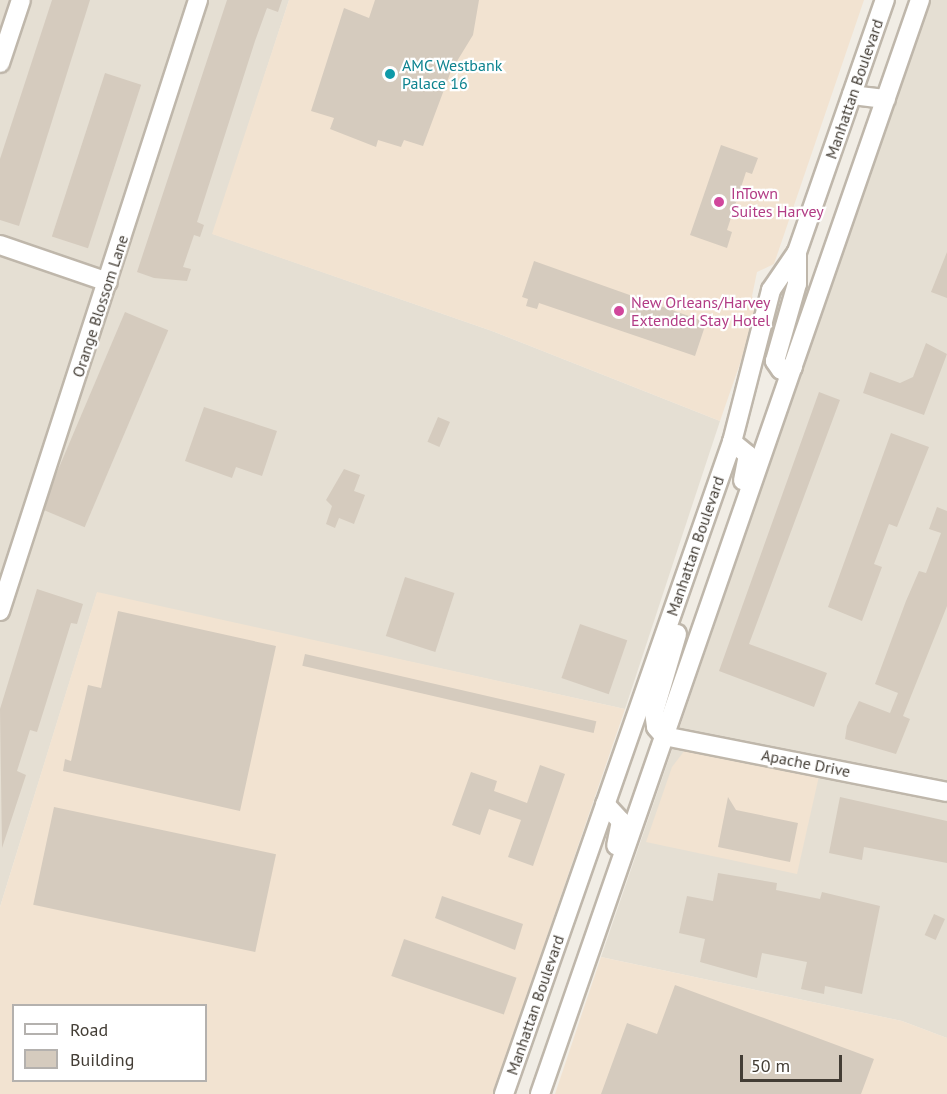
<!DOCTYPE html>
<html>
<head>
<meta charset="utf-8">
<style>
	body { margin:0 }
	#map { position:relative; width:947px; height:1094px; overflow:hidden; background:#f1ede5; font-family:"PT Sans",sans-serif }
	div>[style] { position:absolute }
	.residential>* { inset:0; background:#e5dfd3 }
	.commercial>* { inset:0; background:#f2e3d1 }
	.building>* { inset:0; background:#d5cbbe; transform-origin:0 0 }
	.roads { filter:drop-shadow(2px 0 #bfb7ab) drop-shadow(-2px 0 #bfb7ab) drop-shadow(0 2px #bfb7ab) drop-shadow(0 -2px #bfb7ab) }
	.minor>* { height:18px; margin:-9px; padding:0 9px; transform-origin:9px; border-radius:9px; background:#fff }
	.dots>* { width:16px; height:16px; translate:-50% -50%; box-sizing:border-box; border:3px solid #fff; border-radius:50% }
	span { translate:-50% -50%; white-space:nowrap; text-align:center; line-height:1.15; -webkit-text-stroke:4.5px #fff; paint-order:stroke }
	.culture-label { font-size:16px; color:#0d838f }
	.left { translate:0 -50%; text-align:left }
	.street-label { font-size:16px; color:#433d35 }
	.hotel-label { font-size:16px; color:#b23c85 }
	.legend { position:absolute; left:12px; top:1004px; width:195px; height:78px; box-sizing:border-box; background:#fff; border:2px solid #b4b1ae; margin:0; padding:8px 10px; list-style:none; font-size:18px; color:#433d35 }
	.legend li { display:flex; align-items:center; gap:12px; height:30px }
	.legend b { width:30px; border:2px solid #b4b1ae }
	.scale { position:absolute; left:740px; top:1055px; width:102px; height:27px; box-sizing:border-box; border:3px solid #433d35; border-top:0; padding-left:8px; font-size:18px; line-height:21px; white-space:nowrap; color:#433d35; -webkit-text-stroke:4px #fff; paint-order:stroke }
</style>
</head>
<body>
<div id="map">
	<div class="residential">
		<div style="clip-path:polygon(0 0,289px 0,213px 234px,492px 331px,720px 421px,625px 709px,97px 593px,0 907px)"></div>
		<div style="clip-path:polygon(929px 0,947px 0,947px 1038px,902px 1021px,601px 957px)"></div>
	</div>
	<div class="commercial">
		<div style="clip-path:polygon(289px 0,864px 0,774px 264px,757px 272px,752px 296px,759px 309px,720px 421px,492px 331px,212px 234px)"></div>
		<div style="clip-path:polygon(evenodd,97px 592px,625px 709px,493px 1094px,0 1094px,0 907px,97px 592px,14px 1006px,206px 1006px,206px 1080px,14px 1080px,14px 1006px)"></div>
		<div style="clip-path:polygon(685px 750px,819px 776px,797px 874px,646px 842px,672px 767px)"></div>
		<div style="clip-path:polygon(601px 957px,902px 1021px,947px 1038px,947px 1094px,555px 1094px)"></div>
	</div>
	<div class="building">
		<div style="clip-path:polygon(52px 0,90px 0,19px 226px,0 220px,0 159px)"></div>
		<div style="clip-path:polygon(227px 0,282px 0,278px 12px,267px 8px,255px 41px,197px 222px,204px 225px,200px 237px,194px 235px,183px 267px,191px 269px,187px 281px,154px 278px,137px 272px)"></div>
		<div style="clip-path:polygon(375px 0,479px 0,473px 35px,451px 71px,423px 146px,404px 140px,401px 147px,378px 140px,376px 147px,330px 129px,334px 118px,311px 111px,344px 8px,369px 18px)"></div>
		<div style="left:105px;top:73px;width:38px;height:172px;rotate:18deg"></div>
		<div style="clip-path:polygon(721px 145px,758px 158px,752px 174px,746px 172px,727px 230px,732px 232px,727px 248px,690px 235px)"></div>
		<div style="clip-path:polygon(947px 252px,947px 298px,931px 292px)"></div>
		<div style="clip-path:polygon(534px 261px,700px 320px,706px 323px,695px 356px,539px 303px,537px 309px,526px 306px,528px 299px,522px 297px)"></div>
		<div style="left:125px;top:312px;width:47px;height:214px;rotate:23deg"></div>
		<div style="clip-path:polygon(926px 343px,947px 354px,924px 415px,863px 393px,870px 372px,900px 383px,913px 377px)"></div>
		<div style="clip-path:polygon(819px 392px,840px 400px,749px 644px,827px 673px,814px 707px,719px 671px)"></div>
		<div style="clip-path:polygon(204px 407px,277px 431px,262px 476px,236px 467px,232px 478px,185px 461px)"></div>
		<div style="left:438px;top:417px;width:13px;height:27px;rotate:23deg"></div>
		<div style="clip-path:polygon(891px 433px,929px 447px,897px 527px,889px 524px,874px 564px,882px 567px,862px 621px,828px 607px)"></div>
		<div style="clip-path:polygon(344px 469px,360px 475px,354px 491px,365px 495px,354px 524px,339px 518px,335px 528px,326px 524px,332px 506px,326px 500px)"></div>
		<div style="clip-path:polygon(937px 507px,947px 511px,947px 606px,903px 716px,910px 719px,896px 754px,845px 739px,847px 726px,859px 701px,890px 713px,898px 693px,875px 684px,906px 601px,919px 571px,926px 573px,941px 533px,929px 529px)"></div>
		<div style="left:405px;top:577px;width:52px;height:62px;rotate:18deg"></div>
		<div style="clip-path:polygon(37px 589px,83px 604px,77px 624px,71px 623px,37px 732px,30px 730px,17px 771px,26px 775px,2px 848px,0 709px)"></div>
		<div style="clip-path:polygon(118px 611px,276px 646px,240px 811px,63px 771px,65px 759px,71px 761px,88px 685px,101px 688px)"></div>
		<div style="left:580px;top:624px;width:50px;height:57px;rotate:19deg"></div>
		<div style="left:305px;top:654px;width:299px;height:12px;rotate:13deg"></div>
		<div style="clip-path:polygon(540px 765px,565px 774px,533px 866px,508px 857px,521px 820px,489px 809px,480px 835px,452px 825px,471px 772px,497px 781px,494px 791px,527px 803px)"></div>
		<div style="clip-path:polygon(728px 797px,736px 810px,798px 823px,790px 862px,718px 847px)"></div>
		<div style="clip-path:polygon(840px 797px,947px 821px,947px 863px,864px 847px,862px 860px,829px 853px)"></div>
		<div style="left:54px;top:807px;width:227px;height:100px;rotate:12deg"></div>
		<div style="clip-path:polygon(718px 873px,777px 883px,776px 890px,820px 899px,822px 892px,880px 906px,862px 994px,825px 986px,824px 994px,801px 989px,807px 962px,762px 953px,757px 978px,700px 962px,705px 939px,679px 933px,687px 896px,713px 901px)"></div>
		<div style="clip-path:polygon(442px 896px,523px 924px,515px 950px,435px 918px)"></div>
		<div style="left:934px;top:914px;width:12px;height:23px;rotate:24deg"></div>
		<div style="left:404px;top:939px;width:119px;height:39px;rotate:19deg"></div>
		<div style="clip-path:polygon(675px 985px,874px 1059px,861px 1094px,601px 1094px,627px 1023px,657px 1034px)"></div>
	</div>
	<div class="roads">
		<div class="minor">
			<div style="left:0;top:63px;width:66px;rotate:-71.6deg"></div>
			<div style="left:852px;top:95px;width:34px;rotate:7deg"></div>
			<div style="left:0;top:245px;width:114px;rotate:18.9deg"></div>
			<div style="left:793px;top:367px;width:12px;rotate:166deg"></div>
			<div style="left:781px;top:370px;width:11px;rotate:-124deg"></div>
			<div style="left:775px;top:361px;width:80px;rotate:-74.1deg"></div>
			<div style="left:797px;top:284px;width:32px;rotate:-90deg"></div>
			<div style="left:732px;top:442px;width:21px;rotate:39deg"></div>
			<div style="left:748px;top:455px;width:26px;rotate:101deg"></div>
			<div style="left:0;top:611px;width:642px;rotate:-72.04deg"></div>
			<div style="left:677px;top:634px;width:81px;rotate:106.4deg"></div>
			<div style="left:654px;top:712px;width:15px;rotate:82deg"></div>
			<div style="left:656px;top:727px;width:12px;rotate:48deg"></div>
			<div style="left:664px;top:736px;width:288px;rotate:11.2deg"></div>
			<div style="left:605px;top:804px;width:23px;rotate:47deg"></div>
			<div style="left:621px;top:821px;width:25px;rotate:101deg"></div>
			<div style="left:504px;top:1094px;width:691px;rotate:-70.73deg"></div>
			<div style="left:732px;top:442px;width:157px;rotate:-75.6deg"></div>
			<div style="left:771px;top:290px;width:46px;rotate:-55.6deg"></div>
			<div style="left:797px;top:252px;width:267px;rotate:-70.8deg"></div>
			<div style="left:540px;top:1094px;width:1158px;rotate:-70.85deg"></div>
		</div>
	</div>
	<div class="dots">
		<div style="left:390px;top:74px;background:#0f9aa8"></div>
		<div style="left:719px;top:202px;background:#d1479c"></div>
		<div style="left:619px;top:311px;background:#d1479c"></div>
	</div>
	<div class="culture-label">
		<span class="left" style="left:402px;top:74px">AMC Westbank<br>Palace 16</span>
	</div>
	<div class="street-label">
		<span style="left:854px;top:89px;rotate:-71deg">Manhattan Boulevard</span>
		<span style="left:100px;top:306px;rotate:-72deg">Orange Blossom Lane</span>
		<span style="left:695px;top:546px;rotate:-71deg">Manhattan Boulevard</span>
		<span style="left:806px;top:763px;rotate:11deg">Apache Drive</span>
		<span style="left:535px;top:1005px;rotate:-71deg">Manhattan Boulevard</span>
	</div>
	<div class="hotel-label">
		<span class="left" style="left:731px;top:202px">InTown<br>Suites Harvey</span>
		<span class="left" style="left:631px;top:311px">New Orleans/Harvey<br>Extended Stay Hotel</span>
	</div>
	<ul class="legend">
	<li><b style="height:8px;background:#fff"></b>Road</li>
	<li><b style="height:16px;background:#d5cbbe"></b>Building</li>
	</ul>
	<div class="scale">50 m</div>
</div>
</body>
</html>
